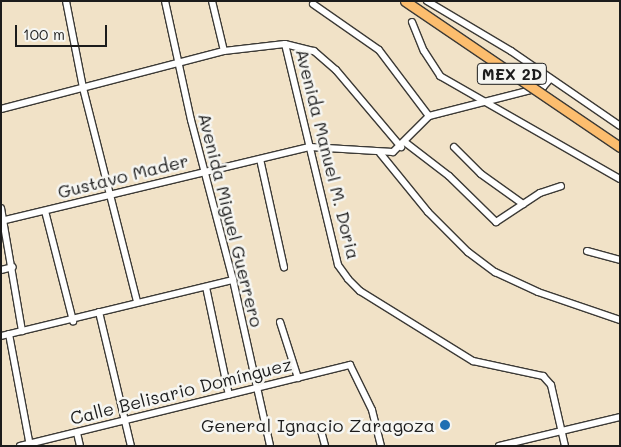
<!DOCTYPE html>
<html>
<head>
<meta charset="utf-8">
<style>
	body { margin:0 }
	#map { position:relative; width:621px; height:447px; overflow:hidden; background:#f1e2c7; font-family:Mali,sans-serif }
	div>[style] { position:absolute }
	.roads { filter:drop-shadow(1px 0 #3c3a36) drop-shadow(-1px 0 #3c3a36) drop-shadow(0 1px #3c3a36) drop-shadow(0 -1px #3c3a36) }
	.minor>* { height:6px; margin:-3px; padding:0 3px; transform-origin:3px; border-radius:3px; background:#fff }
	.bridges { filter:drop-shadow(1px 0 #3c3a36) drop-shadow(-1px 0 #3c3a36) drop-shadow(0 1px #3c3a36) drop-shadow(0 -1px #3c3a36) }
	.highway-bridge>* { height:9px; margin:-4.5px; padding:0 4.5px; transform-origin:4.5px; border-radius:4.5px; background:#fcbd6e }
	.dots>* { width:14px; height:14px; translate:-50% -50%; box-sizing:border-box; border:2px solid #f6f6f2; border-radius:50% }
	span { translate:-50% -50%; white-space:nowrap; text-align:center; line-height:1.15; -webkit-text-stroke:5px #f6f6f2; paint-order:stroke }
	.shield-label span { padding:1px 4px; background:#f6f6f2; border:1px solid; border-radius:4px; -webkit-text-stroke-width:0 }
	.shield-label { font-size:16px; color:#1c1c1c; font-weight:700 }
	.street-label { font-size:18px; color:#1c1c1c }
	.poi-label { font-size:18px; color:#1c1c1c }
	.right { translate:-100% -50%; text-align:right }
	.frame { position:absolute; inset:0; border:2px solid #1c1c1c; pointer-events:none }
	.scale { position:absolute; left:15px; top:25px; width:92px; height:22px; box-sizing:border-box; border:2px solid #1c1c1c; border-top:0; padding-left:6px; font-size:15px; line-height:18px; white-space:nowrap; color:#1c1c1c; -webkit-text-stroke:4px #f6f6f2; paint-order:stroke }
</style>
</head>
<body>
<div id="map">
	<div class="roads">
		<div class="minor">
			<div style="left:66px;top:1px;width:89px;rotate:78.9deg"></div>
			<div style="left:83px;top:88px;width:221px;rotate:75.8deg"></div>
			<div style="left:165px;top:1px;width:122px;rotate:77.7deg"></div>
			<div style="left:191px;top:120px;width:165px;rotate:75.3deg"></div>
			<div style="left:233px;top:280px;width:170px;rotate:77.4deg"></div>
			<div style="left:212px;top:1px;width:51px;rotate:76.5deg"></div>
			<div style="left:427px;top:1px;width:98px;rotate:30.8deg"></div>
			<div style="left:511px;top:51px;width:132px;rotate:34.5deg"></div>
			<div style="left:313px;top:4px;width:80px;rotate:34.9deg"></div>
			<div style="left:379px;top:50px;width:83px;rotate:52.9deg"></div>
			<div style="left:412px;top:22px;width:31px;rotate:68deg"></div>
			<div style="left:424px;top:51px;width:30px;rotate:57deg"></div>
			<div style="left:440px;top:76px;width:207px;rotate:29.8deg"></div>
			<div style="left:285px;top:44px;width:227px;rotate:76.5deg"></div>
			<div style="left:338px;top:265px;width:17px;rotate:54deg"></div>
			<div style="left:348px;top:279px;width:17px;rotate:45deg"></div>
			<div style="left:360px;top:291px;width:133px;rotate:31.8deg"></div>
			<div style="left:473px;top:361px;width:72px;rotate:12.1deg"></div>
			<div style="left:543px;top:376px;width:12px;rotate:48deg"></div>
			<div style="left:551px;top:385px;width:63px;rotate:77.1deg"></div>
			<div style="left:1px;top:109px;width:230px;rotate:-14.6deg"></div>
			<div style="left:224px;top:51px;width:61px;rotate:-6.5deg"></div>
			<div style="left:285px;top:44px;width:30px;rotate:14deg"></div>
			<div style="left:314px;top:51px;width:29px;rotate:41deg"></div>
			<div style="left:336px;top:70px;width:101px;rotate:49.8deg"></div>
			<div style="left:429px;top:116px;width:118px;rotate:-14.3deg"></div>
			<div style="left:543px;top:87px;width:11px;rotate:-49deg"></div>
			<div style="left:406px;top:143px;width:54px;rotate:37.5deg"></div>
			<div style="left:449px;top:176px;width:66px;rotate:44.4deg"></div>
			<div style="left:496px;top:222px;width:53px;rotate:-33.4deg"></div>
			<div style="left:540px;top:193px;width:22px;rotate:-18deg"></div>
			<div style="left:454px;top:147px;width:38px;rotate:45deg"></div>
			<div style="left:481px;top:174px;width:52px;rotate:35.5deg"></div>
			<div style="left:380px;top:153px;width:76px;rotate:50.9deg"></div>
			<div style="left:428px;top:212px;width:57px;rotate:45deg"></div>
			<div style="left:468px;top:252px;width:34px;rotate:37deg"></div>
			<div style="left:495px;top:272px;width:47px;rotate:24.9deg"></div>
			<div style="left:538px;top:292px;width:87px;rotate:18.9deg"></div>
			<div style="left:260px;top:159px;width:111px;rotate:77.5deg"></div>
			<div style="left:1px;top:208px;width:125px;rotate:80.3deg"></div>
			<div style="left:45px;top:211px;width:114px;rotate:75.7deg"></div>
			<div style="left:1px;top:221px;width:318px;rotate:-13.5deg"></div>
			<div style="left:310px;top:147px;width:83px;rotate:3.4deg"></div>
			<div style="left:393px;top:152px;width:51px;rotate:-45deg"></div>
			<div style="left:587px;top:251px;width:34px;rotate:15deg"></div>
			<div style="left:1px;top:270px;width:12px;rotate:-14deg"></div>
			<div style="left:206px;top:287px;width:110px;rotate:78deg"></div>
			<div style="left:99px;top:312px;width:138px;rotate:76.6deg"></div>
			<div style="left:280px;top:322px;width:59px;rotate:72.2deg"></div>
			<div style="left:9px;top:334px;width:114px;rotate:79.4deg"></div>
			<div style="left:1px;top:336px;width:239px;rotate:-13.6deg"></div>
			<div style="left:320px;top:427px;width:20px;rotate:75deg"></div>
			<div style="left:77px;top:433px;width:13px;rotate:77deg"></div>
			<div style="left:20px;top:446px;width:340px;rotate:-13.8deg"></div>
			<div style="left:350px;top:365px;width:50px;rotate:63.9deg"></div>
			<div style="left:372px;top:410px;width:37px;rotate:76deg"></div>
			<div style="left:499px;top:446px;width:124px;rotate:-13.5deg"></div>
		</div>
	</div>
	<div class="bridges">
		<div class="highway-bridge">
			<div style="left:405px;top:1px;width:260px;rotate:34.2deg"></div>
		</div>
	</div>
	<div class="dots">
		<div style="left:445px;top:425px;background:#1f6fb2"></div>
	</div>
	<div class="shield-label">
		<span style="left:512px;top:74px">MEX 2D</span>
	</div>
	<div class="street-label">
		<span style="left:328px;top:154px;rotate:76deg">Avenida Manuel M. Doria</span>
		<span style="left:123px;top:176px;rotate:-14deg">Gustavo Mader</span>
		<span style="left:231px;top:220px;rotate:76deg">Avenida Miguel Guerrero</span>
		<span style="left:181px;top:391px;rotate:-14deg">Calle Belisario Domínguez</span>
	</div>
	<div class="poi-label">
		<span class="right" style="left:435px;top:425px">General Ignacio Zaragoza</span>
	</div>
	<div class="frame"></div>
	<div class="scale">100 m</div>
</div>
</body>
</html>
